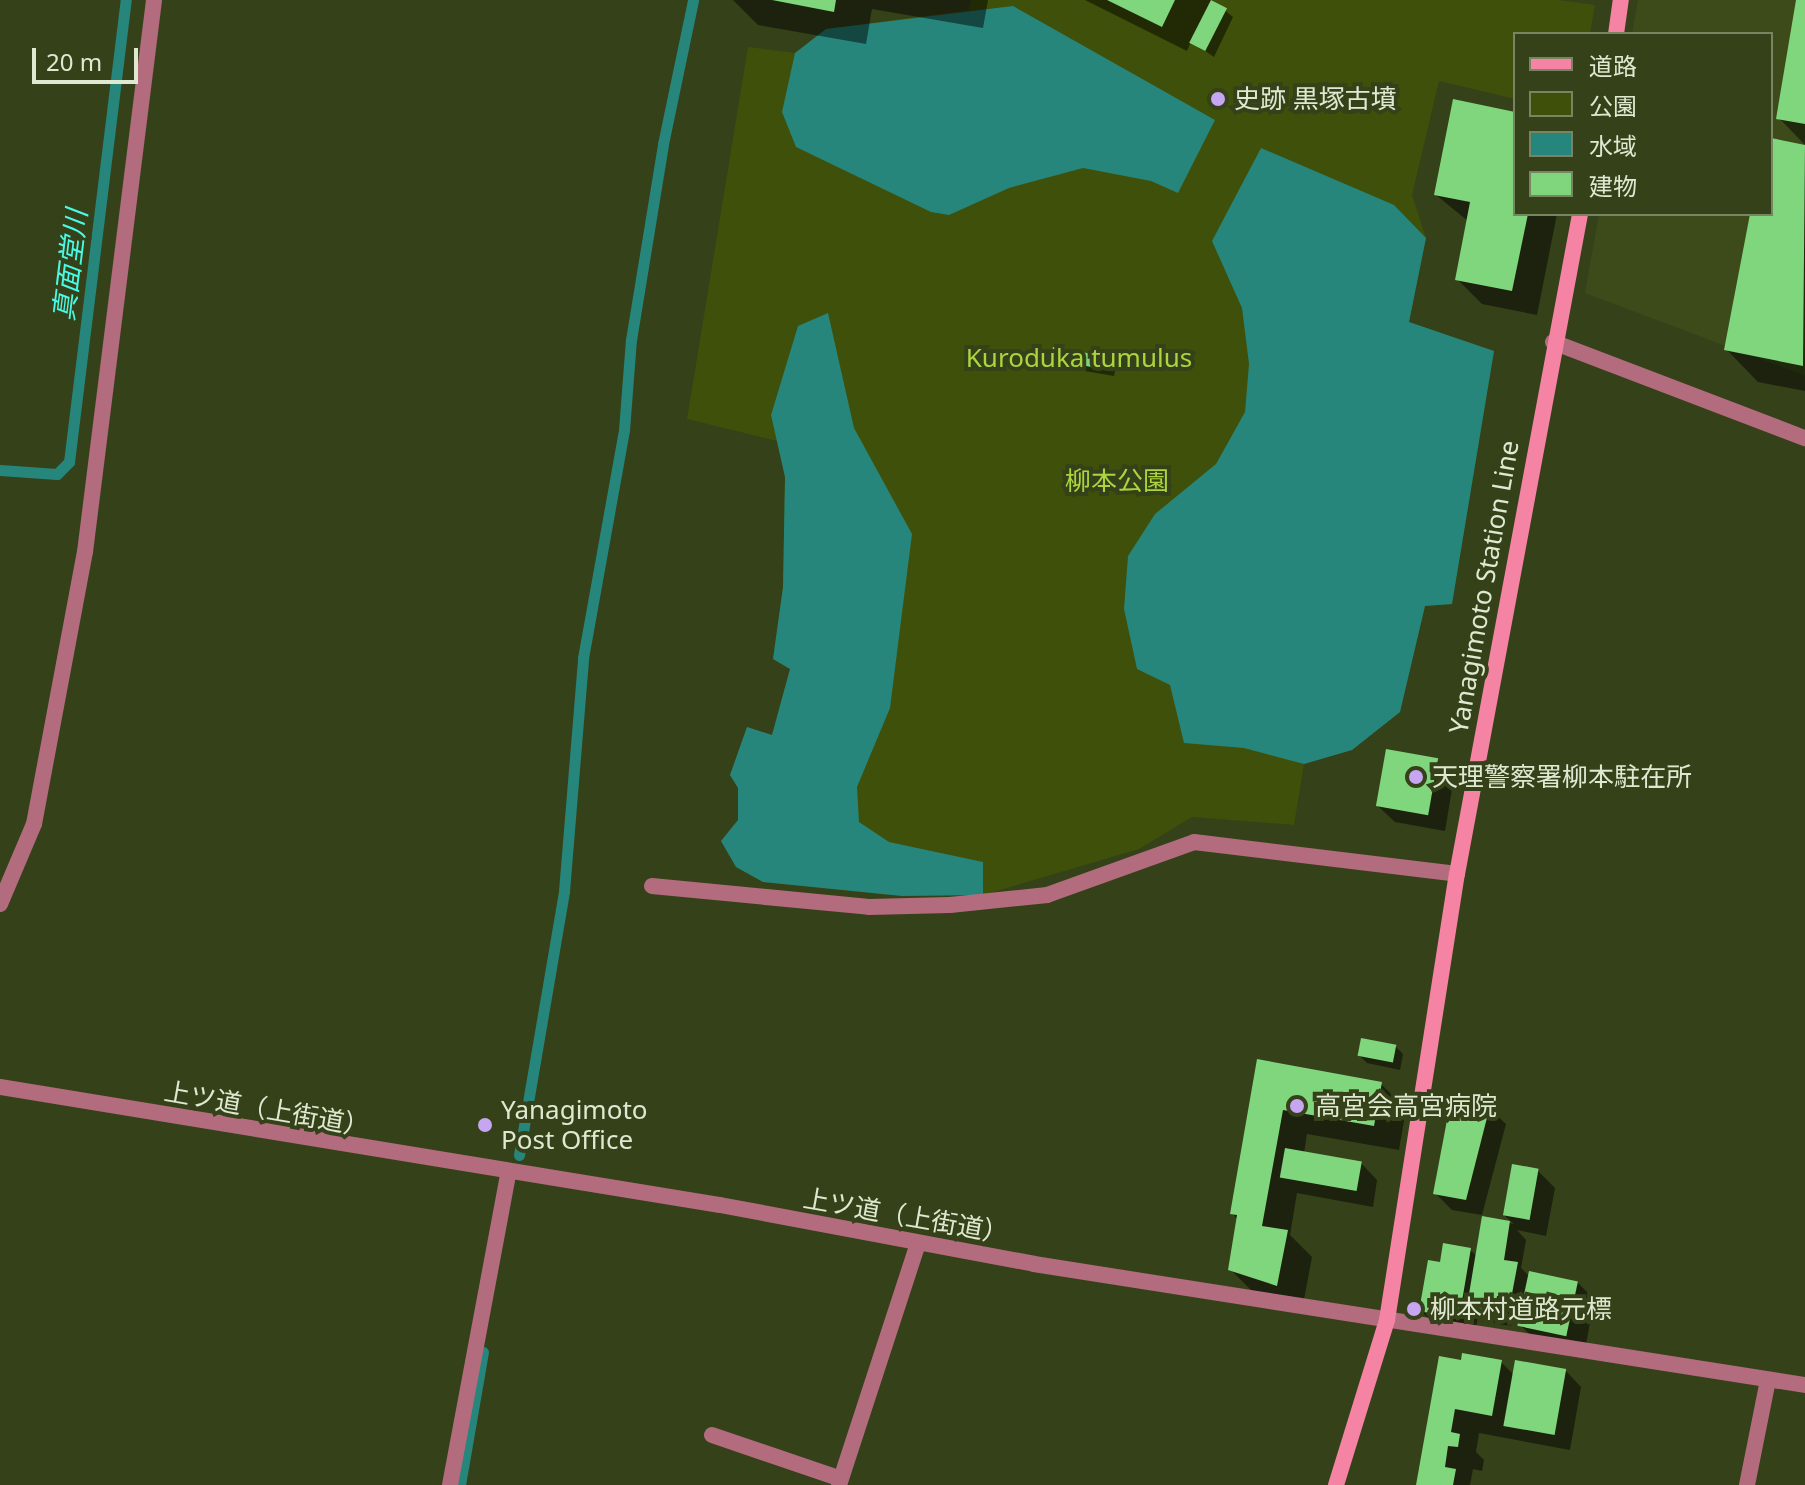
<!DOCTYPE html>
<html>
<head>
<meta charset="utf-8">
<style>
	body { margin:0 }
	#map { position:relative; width:1805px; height:1485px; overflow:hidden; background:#354119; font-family:"Noto Sans","Noto Sans JP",sans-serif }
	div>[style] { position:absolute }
	.built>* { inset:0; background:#3d4b1b }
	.green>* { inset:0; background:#3e5009 }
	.water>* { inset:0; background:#26867b }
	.shadow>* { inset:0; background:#0007 }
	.stream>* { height:11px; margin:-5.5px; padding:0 5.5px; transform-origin:5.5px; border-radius:5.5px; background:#26867b }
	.building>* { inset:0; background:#80d67d; transform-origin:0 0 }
	.lane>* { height:16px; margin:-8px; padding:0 8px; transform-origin:8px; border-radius:8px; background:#b36b7e }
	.street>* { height:16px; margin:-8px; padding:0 8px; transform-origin:8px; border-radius:8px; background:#b36b7e }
	.secondary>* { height:16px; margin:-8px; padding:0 8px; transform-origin:8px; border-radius:8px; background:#f583a3 }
	.dots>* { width:22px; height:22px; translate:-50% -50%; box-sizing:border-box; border:4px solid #354119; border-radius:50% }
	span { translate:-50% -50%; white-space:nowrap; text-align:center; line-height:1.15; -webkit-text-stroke:8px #354119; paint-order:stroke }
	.poi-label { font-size:26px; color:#dfe8d1 }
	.left { translate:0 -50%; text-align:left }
	.park-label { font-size:26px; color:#acd43d }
	.street-label { font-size:26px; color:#dfe8d1 }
	.water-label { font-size:28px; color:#49f9e4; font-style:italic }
	.legend { position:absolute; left:1513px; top:32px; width:260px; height:184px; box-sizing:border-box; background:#354119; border:2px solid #798463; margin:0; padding:10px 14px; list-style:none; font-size:24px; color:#dfe8d1 }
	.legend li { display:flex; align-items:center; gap:16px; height:40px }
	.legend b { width:40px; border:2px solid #798463 }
	.scale { position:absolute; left:32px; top:48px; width:106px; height:36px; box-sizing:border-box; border:4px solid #dfe8d1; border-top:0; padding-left:10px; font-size:24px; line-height:28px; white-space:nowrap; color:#dfe8d1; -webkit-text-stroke:6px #354119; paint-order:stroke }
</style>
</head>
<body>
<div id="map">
	<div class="built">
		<div style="clip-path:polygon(1638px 0,1805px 0,1805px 376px,1585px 293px,1599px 214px,1771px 214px,1771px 34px,1632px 34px)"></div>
	</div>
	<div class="green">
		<div style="clip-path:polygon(971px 0,1559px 0,1595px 5px,1590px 34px,1515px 34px,1515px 99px,1439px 81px,1412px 195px,1426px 238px,1409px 322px,1494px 351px,1452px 604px,1425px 606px,1400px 712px,1352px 750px,1304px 764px,1294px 825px,1192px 817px,1139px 849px,983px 895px,902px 896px,763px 882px,736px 867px,721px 841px,738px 820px,738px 788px,730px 775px,747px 727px,772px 735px,790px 669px,773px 659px,783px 587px,785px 477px,777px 441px,687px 419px,748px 47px,795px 53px,826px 29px,969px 10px)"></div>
	</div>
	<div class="water">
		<div style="clip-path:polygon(1013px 6px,1215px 120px,1178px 193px,1151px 181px,1083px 168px,1009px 188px,949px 215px,931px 212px,796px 147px,782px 112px,795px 53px,826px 29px)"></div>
		<div style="clip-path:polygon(1261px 148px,1394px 205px,1426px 238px,1409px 322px,1494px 351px,1452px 604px,1425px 606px,1400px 712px,1352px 750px,1304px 764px,1244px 748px,1184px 743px,1170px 685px,1137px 669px,1124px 609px,1128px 556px,1155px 514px,1216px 464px,1245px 412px,1249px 364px,1242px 308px,1212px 241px)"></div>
		<div style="clip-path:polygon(828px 313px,854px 428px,912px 534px,890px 708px,857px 787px,859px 822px,889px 842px,983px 862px,983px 895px,902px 896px,763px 882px,736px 867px,721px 841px,738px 820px,738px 788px,730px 775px,747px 727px,772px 735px,790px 669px,773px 659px,783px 587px,785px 477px,771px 415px,798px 326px)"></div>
	</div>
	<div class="shadow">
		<div style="clip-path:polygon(733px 0,988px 0,983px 28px,872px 9px,866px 44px,758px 25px)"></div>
		<div style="clip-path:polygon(1085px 0,1212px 0,1233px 17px,1214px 57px,1191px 41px,1187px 51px)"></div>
		<div style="clip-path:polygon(1798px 0,1805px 0,1805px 145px,1779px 118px)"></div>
		<div style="clip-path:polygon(1515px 114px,1515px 214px,1557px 214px,1537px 315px,1482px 304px,1457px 279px,1468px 221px,1436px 195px)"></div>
		<div style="clip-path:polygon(1771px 140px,1805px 147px,1805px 391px,1758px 382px,1726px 349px,1752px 214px,1771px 214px)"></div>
		<div style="clip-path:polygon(1053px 359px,1108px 359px,1116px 366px,1114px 376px,1061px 367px)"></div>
		<div style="clip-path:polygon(1437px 760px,1454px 777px,1445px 831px,1395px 822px,1378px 806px)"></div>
		<div style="clip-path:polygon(1395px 1046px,1403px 1054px,1400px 1070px,1367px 1063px,1360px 1056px)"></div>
		<div style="clip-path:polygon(1259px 1062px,1381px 1084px,1406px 1109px,1399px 1150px,1307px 1134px,1304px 1153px,1361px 1163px,1377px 1180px,1373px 1207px,1297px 1193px,1290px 1235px,1312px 1257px,1302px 1310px,1255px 1294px,1230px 1269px,1238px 1220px,1232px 1213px)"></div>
		<div style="clip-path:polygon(1489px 1108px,1506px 1124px,1482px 1215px,1452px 1210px,1435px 1193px)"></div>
		<div style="clip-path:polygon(1538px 1171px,1555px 1188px,1546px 1236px,1517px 1230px,1526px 1240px,1521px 1268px,1530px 1277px,1577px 1282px,1594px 1299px,1585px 1351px,1538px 1342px,1521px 1326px,1523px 1313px,1513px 1312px,1511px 1326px,1485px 1322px,1478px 1315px,1475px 1334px,1437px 1327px,1421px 1311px,1441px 1264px,1470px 1250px,1477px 1256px,1484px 1218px,1514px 1224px,1504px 1215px)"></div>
		<div style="clip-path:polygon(1463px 1362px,1501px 1362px,1514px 1375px,1565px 1370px,1581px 1387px,1570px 1450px,1479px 1433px,1476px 1452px,1484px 1460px,1482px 1471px,1473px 1469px,1470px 1485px,1418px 1485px)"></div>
	</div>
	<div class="stream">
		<div style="left:0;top:470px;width:57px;rotate:4deg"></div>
		<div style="left:57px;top:474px;width:17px;rotate:-45deg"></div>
		<div style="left:69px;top:462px;width:466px;rotate:-83deg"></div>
		<div style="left:519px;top:1155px;width:268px;rotate:-80.3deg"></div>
		<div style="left:564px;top:891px;width:234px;rotate:-85.3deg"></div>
		<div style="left:583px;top:658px;width:232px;rotate:-79.8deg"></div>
		<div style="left:624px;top:430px;width:90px;rotate:-85.6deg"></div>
		<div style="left:631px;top:340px;width:199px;rotate:-80.7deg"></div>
		<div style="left:663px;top:144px;width:147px;rotate:-78.2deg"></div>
		<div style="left:460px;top:1485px;width:135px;rotate:-80.2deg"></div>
	</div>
	<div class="building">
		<div style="clip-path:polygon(772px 0,836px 0,834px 12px)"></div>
		<div style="clip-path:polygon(1107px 0,1175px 0,1162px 27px)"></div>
		<div style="left:1211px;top:0;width:18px;height:48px;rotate:27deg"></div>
		<div style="clip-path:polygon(1796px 0,1805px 0,1805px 124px,1776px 119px)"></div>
		<div style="clip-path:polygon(1453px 99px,1515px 112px,1515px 214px,1528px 214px,1512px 291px,1455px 280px,1470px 202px,1434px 195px)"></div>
		<div style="clip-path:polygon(1771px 138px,1805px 145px,1803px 366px,1724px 350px,1750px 214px,1771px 214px)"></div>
		<div style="left:1053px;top:347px;width:57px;height:13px;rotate:10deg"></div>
		<div style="left:1386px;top:749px;width:53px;height:58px;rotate:10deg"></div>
		<div style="left:1361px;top:1038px;width:36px;height:18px;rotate:11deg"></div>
		<div style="clip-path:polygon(1257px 1059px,1382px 1082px,1374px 1126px,1283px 1110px,1262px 1226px,1288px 1230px,1277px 1286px,1228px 1270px,1237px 1215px,1230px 1214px)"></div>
		<div style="clip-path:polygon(1451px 1099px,1490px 1106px,1466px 1200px,1433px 1194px)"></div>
		<div style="left:1285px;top:1148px;width:78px;height:30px;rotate:10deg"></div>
		<div style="left:1512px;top:1164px;width:27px;height:52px;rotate:10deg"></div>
		<div style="clip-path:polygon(1482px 1216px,1510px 1221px,1504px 1260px,1518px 1262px,1511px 1299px,1497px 1296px,1495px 1311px,1467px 1306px)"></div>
		<div style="clip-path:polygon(1443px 1243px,1471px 1248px,1459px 1319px,1419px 1311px,1428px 1260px,1440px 1262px)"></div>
		<div style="left:1529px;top:1271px;width:50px;height:56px;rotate:12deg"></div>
		<div style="clip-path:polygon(1462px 1353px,1502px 1360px,1492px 1416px,1455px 1409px,1451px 1432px,1460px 1434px,1458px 1447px,1448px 1446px,1445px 1467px,1456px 1469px,1453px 1485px,1416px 1485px,1439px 1356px,1461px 1360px)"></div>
		<div style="left:1515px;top:1360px;width:52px;height:67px;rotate:10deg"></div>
	</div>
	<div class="lane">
		<div style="left:712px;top:1435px;width:136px;rotate:18.8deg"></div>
		<div style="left:839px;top:1485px;width:254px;rotate:-71.9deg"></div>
	</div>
	<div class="street">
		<div style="left:1553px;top:342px;width:270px;rotate:20.9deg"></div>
		<div style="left:652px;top:886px;width:218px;rotate:5.5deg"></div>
		<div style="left:869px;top:907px;width:81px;rotate:-1.4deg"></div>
		<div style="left:950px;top:905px;width:98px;rotate:-5.9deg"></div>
		<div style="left:1047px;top:895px;width:156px;rotate:-19.8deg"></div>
		<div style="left:1194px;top:842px;width:265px;rotate:6.9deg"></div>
		<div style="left:0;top:904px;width:87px;rotate:-67deg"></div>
		<div style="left:34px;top:824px;width:277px;rotate:-79.4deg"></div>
		<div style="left:85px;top:552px;width:556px;rotate:-82.87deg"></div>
		<div style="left:0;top:1087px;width:730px;rotate:9.31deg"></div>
		<div style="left:720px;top:1205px;width:319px;rotate:10.6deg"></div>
		<div style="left:1034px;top:1264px;width:780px;rotate:8.92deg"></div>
		<div style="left:450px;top:1485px;width:316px;rotate:-79.4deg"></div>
		<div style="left:1747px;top:1485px;width:107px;rotate:-78.7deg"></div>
	</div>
	<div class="secondary">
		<div style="left:1616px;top:34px;width:34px;rotate:-82deg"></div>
		<div style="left:1336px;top:1485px;width:173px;rotate:-72.8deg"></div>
		<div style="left:1387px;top:1320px;width:451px;rotate:-81.1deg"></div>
		<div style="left:1457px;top:874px;width:671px;rotate:-79.44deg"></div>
	</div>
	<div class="dots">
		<div style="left:1218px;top:99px;background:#c6a6f0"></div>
		<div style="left:1416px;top:777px;background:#c6a6f0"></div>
		<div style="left:1297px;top:1106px;background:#c6a6f0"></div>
		<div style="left:485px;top:1125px;background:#c6a6f0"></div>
		<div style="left:1414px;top:1309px;background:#c6a6f0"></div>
	</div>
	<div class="poi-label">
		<span class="left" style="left:1234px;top:99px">史跡 黒塚古墳</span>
		<span class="left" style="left:1432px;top:777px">天理警察署柳本駐在所</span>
		<span class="left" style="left:1315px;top:1106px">高宮会高宮病院</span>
		<span class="left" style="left:501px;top:1125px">Yanagimoto<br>Post Office</span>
		<span class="left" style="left:1430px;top:1309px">柳本村道路元標</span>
	</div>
	<div class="park-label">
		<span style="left:1079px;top:358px">Kuroduka tumulus</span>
		<span style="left:1117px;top:481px">柳本公園</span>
	</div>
	<div class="street-label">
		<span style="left:1484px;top:587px;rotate:-80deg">Yanagimoto Station Line</span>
		<span style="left:267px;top:1109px;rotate:10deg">上ツ道（上街道）</span>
		<span style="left:906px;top:1216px;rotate:10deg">上ツ道（上街道）</span>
	</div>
	<div class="water-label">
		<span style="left:69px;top:265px;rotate:-83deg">真面堂川</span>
	</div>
	<ul class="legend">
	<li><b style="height:10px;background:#f583a3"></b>道路</li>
	<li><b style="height:22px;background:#3e5009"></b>公園</li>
	<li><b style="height:22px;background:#26867b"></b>水域</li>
	<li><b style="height:22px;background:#80d67d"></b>建物</li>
	</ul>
	<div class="scale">20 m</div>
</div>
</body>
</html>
